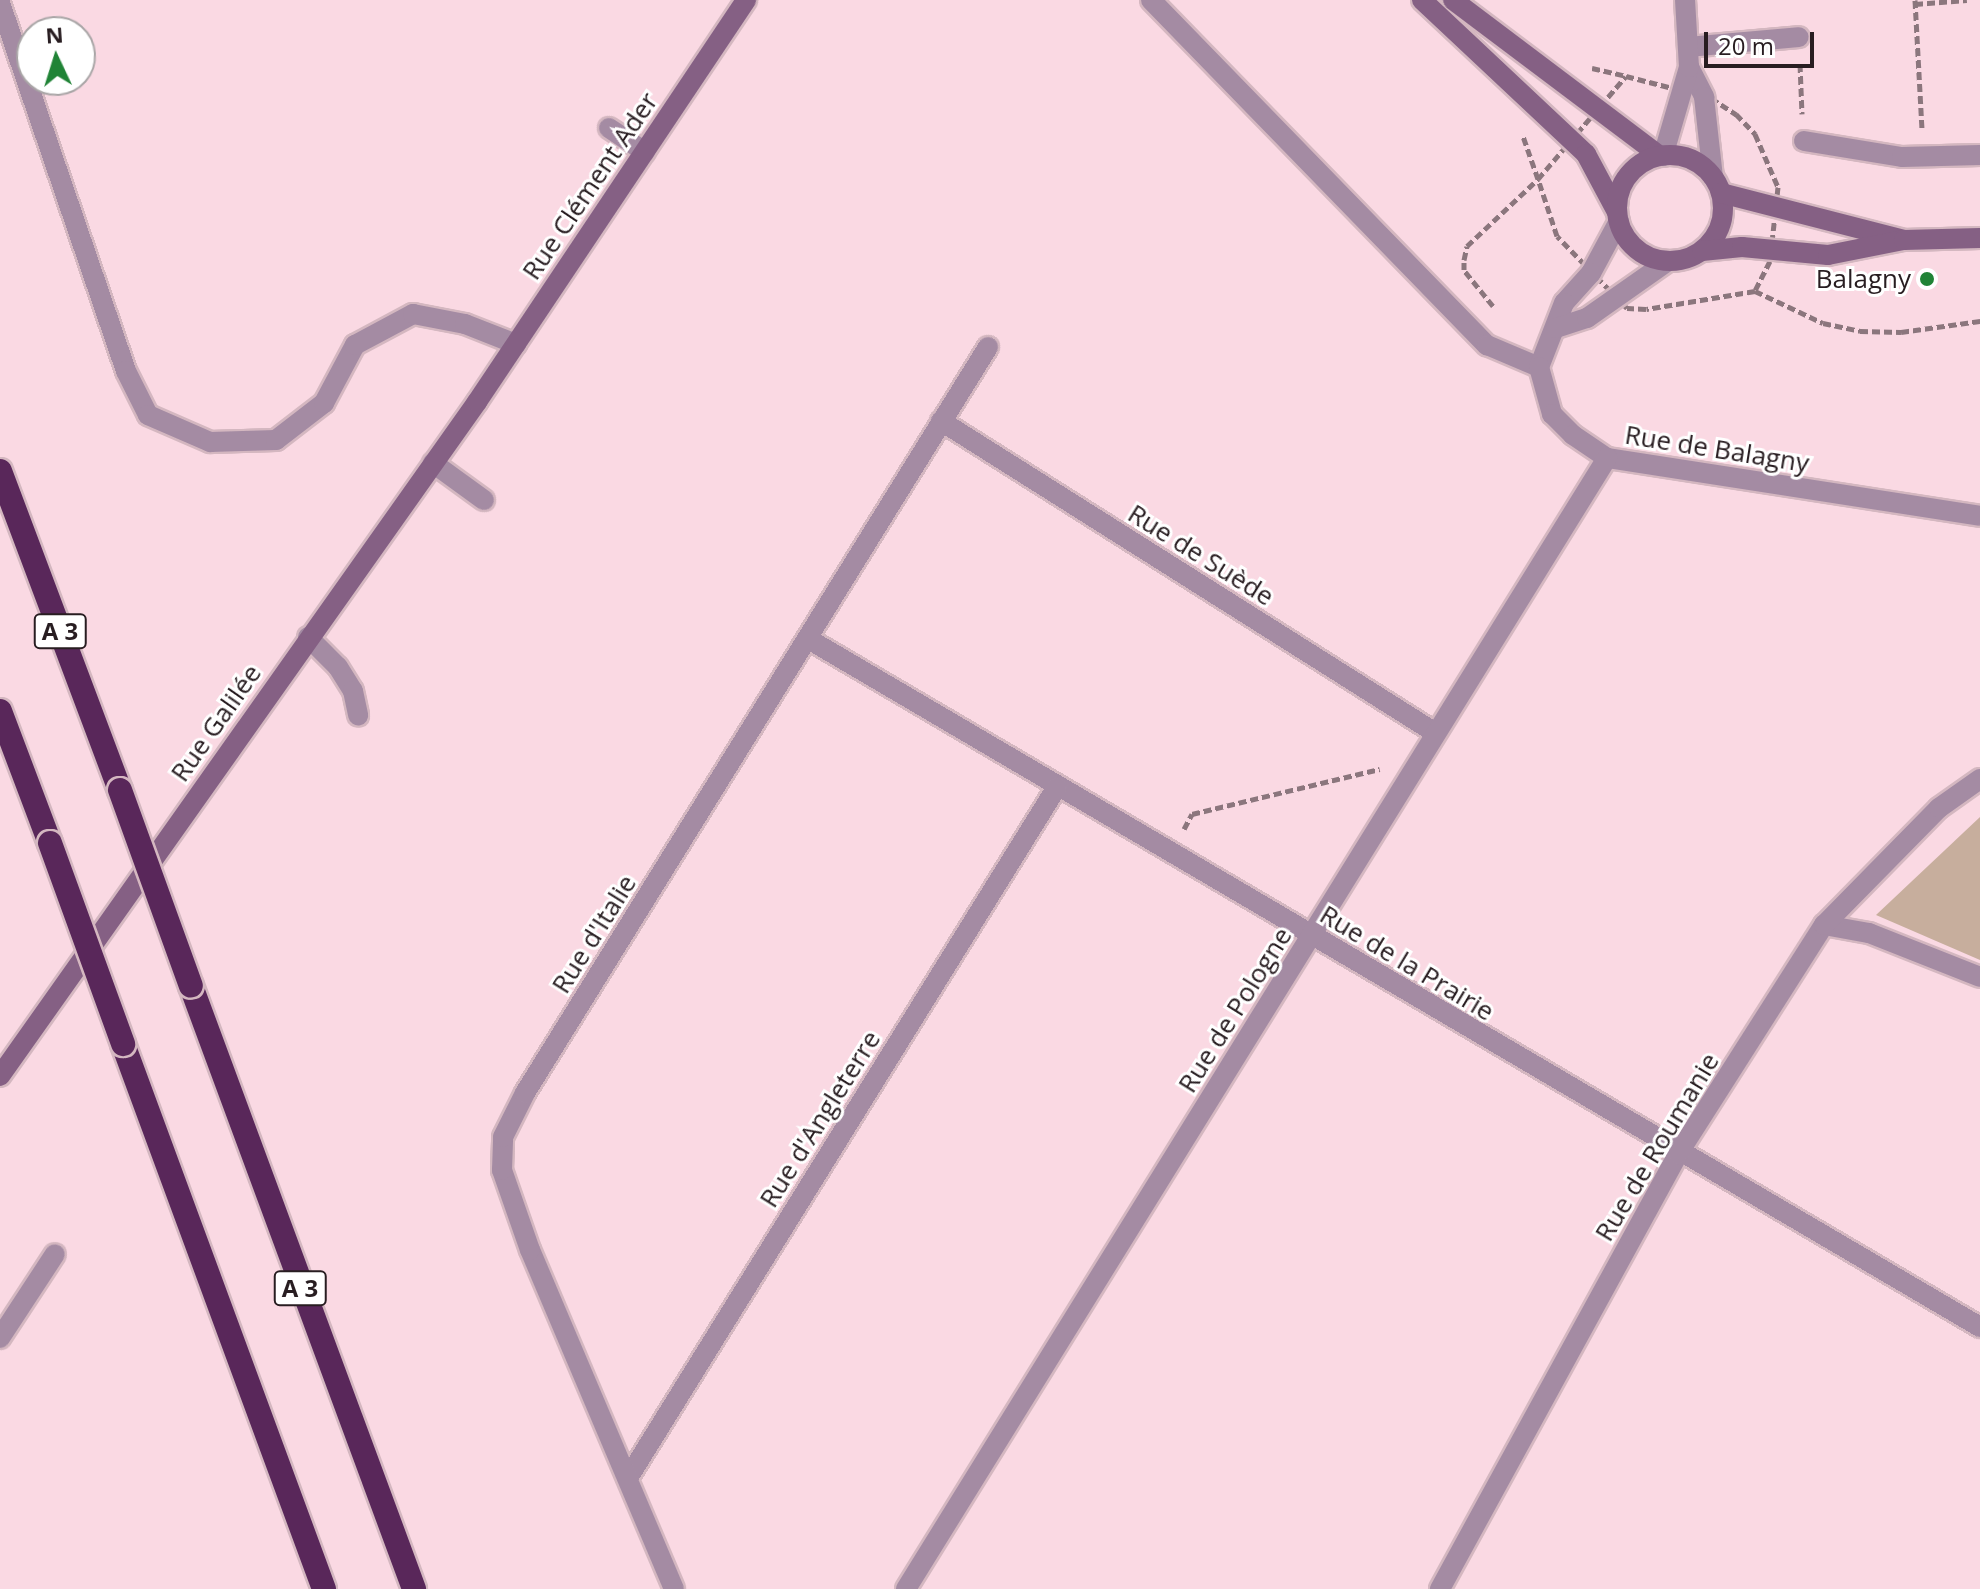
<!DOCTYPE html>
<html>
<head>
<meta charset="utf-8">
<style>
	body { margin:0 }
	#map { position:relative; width:1980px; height:1589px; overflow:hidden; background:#fad9e3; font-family:"Open Sans",sans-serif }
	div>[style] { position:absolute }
	.green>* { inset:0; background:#c7ae9d }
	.path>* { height:5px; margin-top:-2.5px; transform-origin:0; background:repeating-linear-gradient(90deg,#8b767d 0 8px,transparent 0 12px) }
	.roads { filter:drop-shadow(2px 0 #d4b7c0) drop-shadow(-2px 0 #d4b7c0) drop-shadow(0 2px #d4b7c0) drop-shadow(0 -2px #d4b7c0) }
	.lane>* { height:20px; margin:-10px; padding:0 10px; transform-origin:10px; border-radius:10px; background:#a48ba3 }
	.street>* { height:20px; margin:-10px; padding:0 10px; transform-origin:10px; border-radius:10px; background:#a48ba3 }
	.secondary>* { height:20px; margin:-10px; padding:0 10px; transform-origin:10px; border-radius:10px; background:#856084 }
	.secondary>.ring { margin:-10px; padding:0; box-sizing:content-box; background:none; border:20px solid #856084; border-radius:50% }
	.highway>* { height:24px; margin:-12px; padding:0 12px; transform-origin:12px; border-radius:12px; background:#59275a }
	.bridges { filter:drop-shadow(2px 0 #d4b7c0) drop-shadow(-2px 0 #d4b7c0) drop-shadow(0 2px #d4b7c0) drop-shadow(0 -2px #d4b7c0) }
	.highway-bridge>* { height:24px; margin:-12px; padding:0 12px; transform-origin:12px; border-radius:12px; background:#59275a }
	.dots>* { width:22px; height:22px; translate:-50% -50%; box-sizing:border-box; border:4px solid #fff; border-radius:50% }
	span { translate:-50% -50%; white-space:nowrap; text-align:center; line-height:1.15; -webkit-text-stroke:6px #fff; paint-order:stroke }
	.shield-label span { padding:2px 6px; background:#fff; border:2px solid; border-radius:6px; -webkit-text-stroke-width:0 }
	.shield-label { font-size:24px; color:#281d21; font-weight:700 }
	.street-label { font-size:26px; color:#281d21 }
	.poi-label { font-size:26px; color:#281d21 }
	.right { translate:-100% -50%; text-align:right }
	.north { position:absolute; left:16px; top:16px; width:80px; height:80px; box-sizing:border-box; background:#fff; border:2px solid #a9a5a6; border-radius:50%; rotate:356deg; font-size:22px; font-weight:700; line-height:32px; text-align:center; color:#281d21 }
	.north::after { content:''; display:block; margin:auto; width:28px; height:36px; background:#208336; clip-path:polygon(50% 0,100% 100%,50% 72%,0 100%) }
	.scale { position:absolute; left:1704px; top:32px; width:110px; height:36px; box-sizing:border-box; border:4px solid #281d21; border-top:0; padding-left:10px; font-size:24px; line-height:28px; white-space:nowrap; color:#281d21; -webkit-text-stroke:6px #fff; paint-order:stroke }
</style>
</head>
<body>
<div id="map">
	<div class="green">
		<div style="clip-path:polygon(1980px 817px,1980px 960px,1876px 915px)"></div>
	</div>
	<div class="path">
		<div style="left:1915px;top:0;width:128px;rotate:86.9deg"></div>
		<div style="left:1915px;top:4px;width:52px;rotate:-4.4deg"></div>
		<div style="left:1800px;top:64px;width:50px;rotate:87.7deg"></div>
		<div style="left:1592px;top:68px;width:35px;rotate:13deg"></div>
		<div style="left:1626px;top:76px;width:88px;rotate:14.5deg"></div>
		<div style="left:1711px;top:98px;width:30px;rotate:33deg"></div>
		<div style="left:1736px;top:114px;width:28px;rotate:46deg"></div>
		<div style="left:1755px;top:134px;width:58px;rotate:66.5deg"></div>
		<div style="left:1778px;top:187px;width:74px;rotate:96.2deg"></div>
		<div style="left:1770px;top:261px;width:34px;rotate:117deg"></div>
		<div style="left:1755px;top:291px;width:110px;rotate:170.6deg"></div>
		<div style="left:1646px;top:309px;width:19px;rotate:-177deg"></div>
		<div style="left:1627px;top:308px;width:100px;rotate:-134.2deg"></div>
		<div style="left:1557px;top:236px;width:60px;rotate:-108.4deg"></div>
		<div style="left:1538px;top:179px;width:135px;rotate:-49.5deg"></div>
		<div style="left:1755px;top:291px;width:75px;rotate:25.2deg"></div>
		<div style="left:1823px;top:323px;width:38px;rotate:12deg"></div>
		<div style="left:1860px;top:331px;width:41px;rotate:1.4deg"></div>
		<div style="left:1901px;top:332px;width:80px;rotate:-7.9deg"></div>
		<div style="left:1493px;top:306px;width:46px;rotate:-128.9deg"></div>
		<div style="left:1464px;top:270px;width:10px;rotate:-90deg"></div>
		<div style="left:1464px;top:260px;width:14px;rotate:-78deg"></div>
		<div style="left:1467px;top:246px;width:98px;rotate:-43.3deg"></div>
		<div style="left:1538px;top:179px;width:46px;rotate:-109.2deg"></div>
		<div style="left:1184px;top:829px;width:17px;rotate:-62deg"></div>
		<div style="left:1192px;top:814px;width:193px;rotate:-13.5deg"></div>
	</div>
	<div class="roads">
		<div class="lane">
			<div style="left:0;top:3px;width:389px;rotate:71.1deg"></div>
			<div style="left:126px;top:371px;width:49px;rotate:63.4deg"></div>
			<div style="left:148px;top:415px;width:68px;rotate:23.5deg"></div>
			<div style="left:210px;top:442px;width:66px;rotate:-1.7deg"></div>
			<div style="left:276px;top:440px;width:61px;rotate:-37.6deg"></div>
			<div style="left:324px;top:403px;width:66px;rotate:-61.9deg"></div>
			<div style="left:355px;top:345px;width:66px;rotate:-28.1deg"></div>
			<div style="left:413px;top:314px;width:53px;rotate:10.9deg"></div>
			<div style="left:465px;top:324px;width:55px;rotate:21.4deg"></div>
			<div style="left:1688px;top:47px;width:111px;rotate:-5.1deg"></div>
			<div style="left:609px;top:128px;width:43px;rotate:33.7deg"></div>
			<div style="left:1804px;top:141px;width:99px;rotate:9.3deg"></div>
			<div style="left:1902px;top:157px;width:78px;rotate:-1.5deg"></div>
			<div style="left:433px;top:463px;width:63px;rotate:36deg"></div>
			<div style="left:308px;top:637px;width:42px;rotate:45deg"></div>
			<div style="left:338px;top:667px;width:28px;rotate:58deg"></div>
			<div style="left:353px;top:691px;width:25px;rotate:78deg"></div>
			<div style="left:1824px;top:925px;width:46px;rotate:10.1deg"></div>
			<div style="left:1869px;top:933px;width:119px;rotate:21.6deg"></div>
			<div style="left:0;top:1338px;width:100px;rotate:-56.8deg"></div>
		</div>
		<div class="street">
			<div style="left:1151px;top:0;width:482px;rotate:45.8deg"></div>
			<div style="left:1487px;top:345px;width:56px;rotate:22.9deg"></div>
			<div style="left:1689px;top:67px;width:34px;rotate:63deg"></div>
			<div style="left:1704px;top:97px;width:81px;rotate:83.6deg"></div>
			<div style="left:1663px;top:156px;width:93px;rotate:-73.7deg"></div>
			<div style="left:1689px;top:67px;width:67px;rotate:-93.4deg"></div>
			<div style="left:1619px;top:221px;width:59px;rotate:118.3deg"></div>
			<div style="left:1591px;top:273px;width:40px;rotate:132deg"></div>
			<div style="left:1564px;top:303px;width:69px;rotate:111.3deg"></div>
			<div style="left:1539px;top:367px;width:49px;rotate:74.5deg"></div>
			<div style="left:1552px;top:414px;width:30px;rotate:45deg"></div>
			<div style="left:1573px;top:435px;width:41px;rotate:34.1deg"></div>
			<div style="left:1607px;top:458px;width:377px;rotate:8.8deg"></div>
			<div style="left:1556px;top:328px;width:33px;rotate:-18deg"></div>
			<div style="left:1587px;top:318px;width:99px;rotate:-35.1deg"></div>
			<div style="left:941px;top:421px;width:583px;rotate:32.25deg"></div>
			<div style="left:810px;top:640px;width:1357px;rotate:30.42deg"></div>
			<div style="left:628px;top:1478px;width:813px;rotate:-58.17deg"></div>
			<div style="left:674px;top:1589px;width:368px;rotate:-113deg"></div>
			<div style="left:530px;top:1250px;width:85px;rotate:-109.3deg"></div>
			<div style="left:502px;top:1170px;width:33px;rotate:-88deg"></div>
			<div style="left:503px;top:1137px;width:49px;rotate:-63.4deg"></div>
			<div style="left:525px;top:1093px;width:878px;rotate:-58.17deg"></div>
			<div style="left:906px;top:1589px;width:1331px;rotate:-58.21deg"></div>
			<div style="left:1440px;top:1589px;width:496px;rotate:-61.3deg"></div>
			<div style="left:1678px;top:1154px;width:272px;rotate:-57.5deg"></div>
			<div style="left:1824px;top:925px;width:164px;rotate:-45.5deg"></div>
			<div style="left:1939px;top:808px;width:50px;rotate:-35.3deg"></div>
		</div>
		<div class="secondary">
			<div style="left:1422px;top:0;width:225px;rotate:43.2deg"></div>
			<div style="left:1586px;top:154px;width:66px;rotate:61.9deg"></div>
			<div style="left:1453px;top:0;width:259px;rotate:37deg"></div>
			<div class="ring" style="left:1617px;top:155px;width:86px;height:86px"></div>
			<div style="left:1721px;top:193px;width:189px;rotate:14.4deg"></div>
			<div style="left:1702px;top:251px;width:40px;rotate:-5.7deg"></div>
			<div style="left:1742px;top:247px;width:86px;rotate:5.3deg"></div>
			<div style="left:1828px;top:255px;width:77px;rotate:-11.2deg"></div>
			<div style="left:1904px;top:240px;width:76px;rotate:-1.5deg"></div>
			<div style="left:0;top:1076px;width:826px;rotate:-54.71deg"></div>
			<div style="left:477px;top:402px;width:484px;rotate:-56.2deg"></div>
		</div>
		<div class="highway">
			<div style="left:0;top:471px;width:341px;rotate:69.4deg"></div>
			<div style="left:0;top:711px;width:141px;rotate:69.3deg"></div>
			<div style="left:191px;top:986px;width:643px;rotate:69.7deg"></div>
			<div style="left:123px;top:1044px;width:581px;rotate:69.76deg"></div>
		</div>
	</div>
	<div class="bridges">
		<div class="highway-bridge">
			<div style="left:120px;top:790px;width:208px;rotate:70.1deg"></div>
			<div style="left:50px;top:843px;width:214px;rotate:70deg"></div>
		</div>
	</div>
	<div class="dots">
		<div style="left:1927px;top:279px;background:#208336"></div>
	</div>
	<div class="shield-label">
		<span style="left:60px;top:631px">A 3</span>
		<span style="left:300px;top:1288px">A 3</span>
	</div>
	<div class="street-label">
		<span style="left:590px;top:186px;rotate:-56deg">Rue Clément Ader</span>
		<span style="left:1717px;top:449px;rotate:9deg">Rue de Balagny</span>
		<span style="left:1201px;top:555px;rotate:32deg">Rue de Suède</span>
		<span style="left:216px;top:723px;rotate:-55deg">Rue Galilée</span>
		<span style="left:594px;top:934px;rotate:-58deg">Rue d'Italie</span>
		<span style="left:1407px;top:963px;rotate:31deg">Rue de la Prairie</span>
		<span style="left:1235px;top:1010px;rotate:-58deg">Rue de Pologne</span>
		<span style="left:820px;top:1119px;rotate:-58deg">Rue d'Angleterre</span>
		<span style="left:1657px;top:1147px;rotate:-59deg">Rue de Roumanie</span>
	</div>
	<div class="poi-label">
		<span class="right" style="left:1911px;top:279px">Balagny</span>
	</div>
	<div class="north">N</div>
	<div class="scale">20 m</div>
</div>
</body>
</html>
